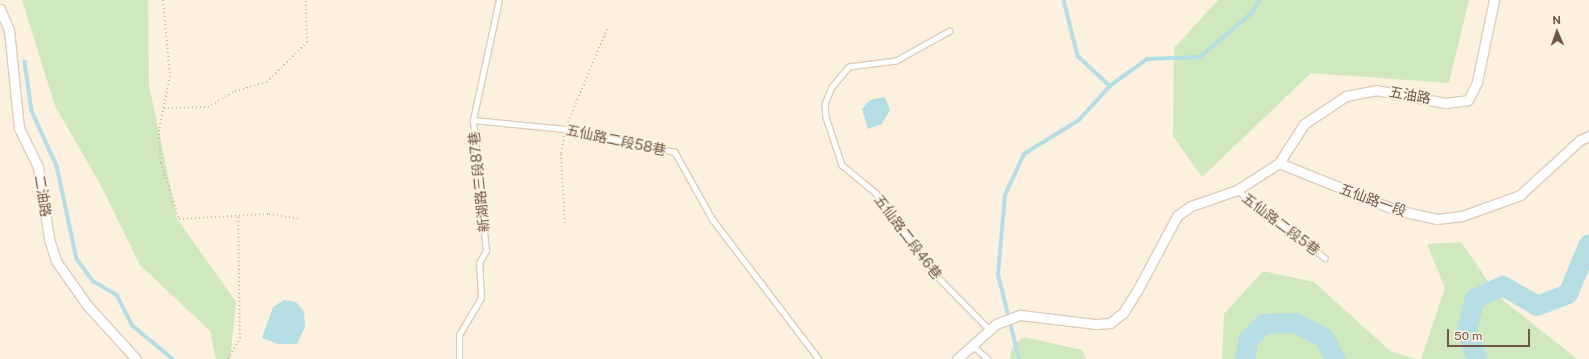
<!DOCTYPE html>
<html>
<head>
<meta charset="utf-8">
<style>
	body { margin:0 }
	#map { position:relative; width:1589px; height:359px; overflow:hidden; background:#fcf0df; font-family:"Public Sans","Noto Sans TC",sans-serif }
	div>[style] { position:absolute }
	.green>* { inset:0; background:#cfe8be }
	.water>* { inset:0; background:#b4dde4 }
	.stream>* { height:3.5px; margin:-1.75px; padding:0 1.75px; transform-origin:1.75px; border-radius:1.75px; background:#b4dde4 }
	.river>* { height:20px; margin:-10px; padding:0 10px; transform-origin:10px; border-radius:10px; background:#b4dde4 }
	.path>* { height:2px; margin-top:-1px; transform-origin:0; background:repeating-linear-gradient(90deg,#d5b19b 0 1px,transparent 0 4px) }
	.roads { filter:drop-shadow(1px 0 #dfccbb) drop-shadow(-1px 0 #dfccbb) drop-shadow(0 1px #dfccbb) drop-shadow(0 -1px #dfccbb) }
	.lane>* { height:4.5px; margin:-2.25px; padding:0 2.25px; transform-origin:2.25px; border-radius:2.25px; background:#fff }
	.street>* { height:9px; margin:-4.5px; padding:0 4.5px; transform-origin:4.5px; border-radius:4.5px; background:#fff }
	span { translate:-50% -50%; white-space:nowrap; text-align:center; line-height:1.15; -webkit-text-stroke:3.5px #fff4e4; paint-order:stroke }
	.street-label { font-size:14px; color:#715647 }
	.north { position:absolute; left:1537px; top:12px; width:40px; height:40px; -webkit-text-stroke:3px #fff4e4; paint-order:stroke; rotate:358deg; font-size:11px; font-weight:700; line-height:16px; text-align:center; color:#715647 }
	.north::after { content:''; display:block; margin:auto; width:14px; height:18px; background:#715647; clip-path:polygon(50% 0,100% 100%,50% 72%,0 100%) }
	.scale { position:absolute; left:1447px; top:329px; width:83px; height:18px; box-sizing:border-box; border:2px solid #715647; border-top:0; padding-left:5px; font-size:12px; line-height:14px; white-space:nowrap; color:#715647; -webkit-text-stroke:3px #fff4e4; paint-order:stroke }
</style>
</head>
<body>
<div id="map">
	<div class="green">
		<div style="clip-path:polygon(22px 0,148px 0,149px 85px,177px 219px,236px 302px,230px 359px,216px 359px,210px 331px,140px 265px,100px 184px,55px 106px)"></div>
		<div style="clip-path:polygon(1218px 0,1469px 0,1449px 83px,1311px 73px,1202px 177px,1173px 136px,1174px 48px)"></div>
		<div style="clip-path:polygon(1461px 242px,1499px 297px,1577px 359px,1421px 359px,1445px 288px,1427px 244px)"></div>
		<div style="clip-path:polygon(1263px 271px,1314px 282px,1390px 351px,1416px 359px,1222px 359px,1224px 314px)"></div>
		<div style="clip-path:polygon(1024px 337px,1082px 350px,1086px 359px,1010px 359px,1012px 347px)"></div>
	</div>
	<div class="water">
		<div style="clip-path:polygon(885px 97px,890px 110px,882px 124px,868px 129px,862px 109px,870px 100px)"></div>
		<div style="clip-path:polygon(284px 300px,296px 302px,304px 312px,305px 327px,297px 344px,278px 344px,262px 338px,273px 307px)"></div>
	</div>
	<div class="stream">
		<div style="left:1064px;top:0;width:58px;rotate:76deg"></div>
		<div style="left:1078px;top:56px;width:44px;rotate:43.2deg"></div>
		<div style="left:25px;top:62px;width:49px;rotate:81.9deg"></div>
		<div style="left:32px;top:111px;width:60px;rotate:65.6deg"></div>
		<div style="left:57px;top:166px;width:95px;rotate:77.9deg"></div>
		<div style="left:77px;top:259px;width:27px;rotate:54deg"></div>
		<div style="left:93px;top:281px;width:28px;rotate:30deg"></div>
		<div style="left:117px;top:295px;width:34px;rotate:63deg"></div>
		<div style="left:132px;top:325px;width:53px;rotate:39.7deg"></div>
		<div style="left:1019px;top:359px;width:87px;rotate:-104deg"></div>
		<div style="left:998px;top:275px;width:80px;rotate:-85deg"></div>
		<div style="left:1005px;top:195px;width:45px;rotate:-65.1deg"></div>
		<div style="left:1024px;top:154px;width:65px;rotate:-31.7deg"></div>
		<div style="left:1079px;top:120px;width:46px;rotate:-47.6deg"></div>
		<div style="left:1110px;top:86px;width:46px;rotate:-36.1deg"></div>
		<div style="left:1147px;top:59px;width:53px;rotate:-2.2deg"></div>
		<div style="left:1200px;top:57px;width:70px;rotate:-40.3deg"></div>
		<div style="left:1253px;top:12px;width:13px;rotate:-63deg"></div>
	</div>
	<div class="river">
		<div style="left:1245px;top:359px;width:20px;rotate:-79deg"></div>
		<div style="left:1249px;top:339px;width:21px;rotate:-45deg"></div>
		<div style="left:1264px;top:324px;width:31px;rotate:-2deg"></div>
		<div style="left:1295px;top:323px;width:33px;rotate:27deg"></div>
		<div style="left:1324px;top:338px;width:24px;rotate:62deg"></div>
		<div style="left:1477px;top:359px;width:31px;rotate:-109deg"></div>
		<div style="left:1467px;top:330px;width:32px;rotate:-76deg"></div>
		<div style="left:1475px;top:299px;width:31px;rotate:-25deg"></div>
		<div style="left:1503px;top:286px;width:39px;rotate:30deg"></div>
		<div style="left:1537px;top:306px;width:33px;rotate:-21deg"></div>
		<div style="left:1568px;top:294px;width:54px;rotate:-67.2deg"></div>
	</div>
	<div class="path">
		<div style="left:163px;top:0;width:76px;rotate:84.7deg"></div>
		<div style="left:170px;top:76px;width:55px;rotate:101.5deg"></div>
		<div style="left:159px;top:130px;width:33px;rotate:87deg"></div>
		<div style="left:161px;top:163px;width:59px;rotate:72.2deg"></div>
		<div style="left:179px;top:219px;width:90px;rotate:-3.2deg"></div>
		<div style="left:269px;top:214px;width:31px;rotate:9deg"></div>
		<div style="left:164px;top:108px;width:44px;rotate:-1.3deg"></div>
		<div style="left:208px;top:107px;width:31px;rotate:-31deg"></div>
		<div style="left:235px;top:91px;width:33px;rotate:-16deg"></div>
		<div style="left:267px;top:82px;width:57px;rotate:-45deg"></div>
		<div style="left:307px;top:42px;width:42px;rotate:-91.4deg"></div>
		<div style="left:568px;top:122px;width:101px;rotate:-67.2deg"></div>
		<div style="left:564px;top:136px;width:18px;rotate:99deg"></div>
		<div style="left:561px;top:154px;width:72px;rotate:86.8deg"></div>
		<div style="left:228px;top:359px;width:24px;rotate:-60deg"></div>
		<div style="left:240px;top:338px;width:123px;rotate:-90.9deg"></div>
	</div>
	<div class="roads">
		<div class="lane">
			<div style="left:950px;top:31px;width:62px;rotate:150.9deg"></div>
			<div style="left:896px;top:61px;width:47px;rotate:172.7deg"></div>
			<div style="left:849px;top:67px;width:26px;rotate:130deg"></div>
			<div style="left:832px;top:87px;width:18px;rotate:112deg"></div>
			<div style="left:825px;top:104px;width:13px;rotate:86deg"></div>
			<div style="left:826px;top:117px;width:51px;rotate:71.6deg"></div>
			<div style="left:842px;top:165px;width:44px;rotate:39.5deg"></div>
			<div style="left:876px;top:193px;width:93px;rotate:54.6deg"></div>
			<div style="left:930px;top:269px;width:84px;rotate:45.5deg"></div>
			<div style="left:473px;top:120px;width:92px;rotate:5.6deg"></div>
			<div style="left:565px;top:129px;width:112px;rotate:11.8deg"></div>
			<div style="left:675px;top:152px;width:78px;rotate:60.8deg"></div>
			<div style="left:713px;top:220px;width:175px;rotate:52.7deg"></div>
			<div style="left:1237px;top:190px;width:111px;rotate:37.7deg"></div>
			<div style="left:972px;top:345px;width:21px;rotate:41deg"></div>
			<div style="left:459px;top:359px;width:24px;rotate:-90deg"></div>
			<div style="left:459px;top:335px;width:43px;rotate:-59.3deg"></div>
			<div style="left:481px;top:298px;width:35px;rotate:-93deg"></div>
			<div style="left:479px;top:263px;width:14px;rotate:-60deg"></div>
			<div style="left:486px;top:251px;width:132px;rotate:-95.7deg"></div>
			<div style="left:473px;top:120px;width:123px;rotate:-77.8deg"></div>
		</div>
		<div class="street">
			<div style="left:0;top:9px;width:23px;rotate:67deg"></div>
			<div style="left:9px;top:30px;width:99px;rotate:84.2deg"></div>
			<div style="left:19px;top:128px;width:43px;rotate:64deg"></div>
			<div style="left:38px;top:167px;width:73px;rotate:81.3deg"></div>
			<div style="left:49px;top:239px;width:23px;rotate:72deg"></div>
			<div style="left:56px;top:261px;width:54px;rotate:54.8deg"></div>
			<div style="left:87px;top:305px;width:73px;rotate:47.8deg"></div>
			<div style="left:1279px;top:163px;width:126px;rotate:21.9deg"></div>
			<div style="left:1396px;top:210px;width:42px;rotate:12.4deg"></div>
			<div style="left:1437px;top:219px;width:25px;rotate:-7deg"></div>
			<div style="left:1462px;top:216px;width:62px;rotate:-19.9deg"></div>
			<div style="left:1520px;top:195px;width:81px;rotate:-42.5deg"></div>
			<div style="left:1580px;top:140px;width:10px;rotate:-24deg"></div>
			<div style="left:957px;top:359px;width:52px;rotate:-41.9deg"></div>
			<div style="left:996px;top:324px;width:26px;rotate:-21deg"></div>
			<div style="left:1020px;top:315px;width:77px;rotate:6.8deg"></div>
			<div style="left:1096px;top:324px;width:14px;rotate:-4deg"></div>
			<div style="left:1110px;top:323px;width:16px;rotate:-38deg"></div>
			<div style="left:1123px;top:313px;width:28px;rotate:-58deg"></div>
			<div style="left:1138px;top:289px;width:83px;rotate:-61.9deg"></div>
			<div style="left:1177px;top:216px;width:17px;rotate:-36deg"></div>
			<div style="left:1191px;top:206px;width:49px;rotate:-19.2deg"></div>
			<div style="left:1237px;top:190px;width:50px;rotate:-32.7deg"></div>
			<div style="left:1279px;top:163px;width:46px;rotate:-57.3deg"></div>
			<div style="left:1304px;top:124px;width:50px;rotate:-33.7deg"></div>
			<div style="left:1346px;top:96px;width:31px;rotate:-11deg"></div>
			<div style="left:1376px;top:90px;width:70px;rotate:10.7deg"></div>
			<div style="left:1445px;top:103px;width:23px;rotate:-7deg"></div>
			<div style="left:1468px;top:100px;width:20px;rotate:-63deg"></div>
			<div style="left:1477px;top:82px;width:84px;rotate:-78.3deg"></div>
		</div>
	</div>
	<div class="street-label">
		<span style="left:1410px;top:95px;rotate:10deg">五油路</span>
		<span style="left:616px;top:140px;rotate:12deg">五仙路二段58巷</span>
		<span style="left:479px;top:182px;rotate:-96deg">新湖路三段87巷</span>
		<span style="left:43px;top:196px;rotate:81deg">二油路</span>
		<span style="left:1373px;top:200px;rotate:20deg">五仙路一段</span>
		<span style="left:1281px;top:224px;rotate:37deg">五仙路二段5巷</span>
		<span style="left:908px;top:237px;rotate:53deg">五仙路二段46巷</span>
	</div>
	<div class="north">N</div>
	<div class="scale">50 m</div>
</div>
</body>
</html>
